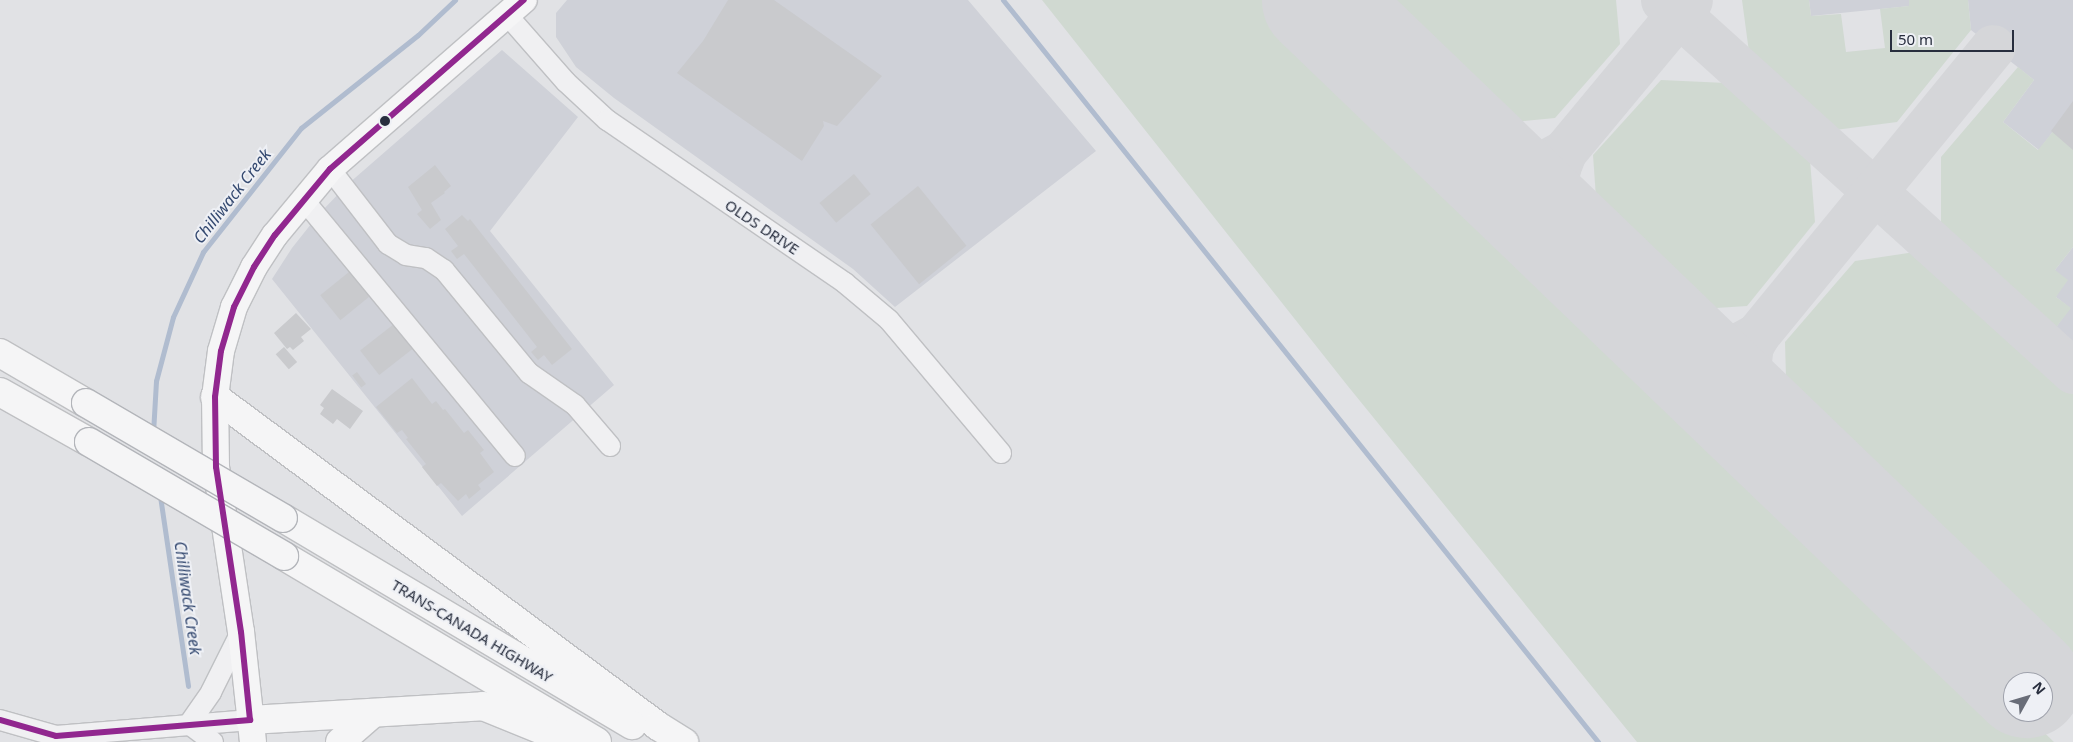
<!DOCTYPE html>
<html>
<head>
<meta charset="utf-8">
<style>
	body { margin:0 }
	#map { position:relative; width:2073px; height:742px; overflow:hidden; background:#e1e2e5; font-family:"Noto Sans",sans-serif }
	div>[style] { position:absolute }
	.built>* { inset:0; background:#cfd1d8 }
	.green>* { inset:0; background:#d0d9d1 }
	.stream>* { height:5px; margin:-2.5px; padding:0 2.5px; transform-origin:2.5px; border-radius:2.5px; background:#b0bccf }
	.taxiway>* { height:45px; margin:-22.5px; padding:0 22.5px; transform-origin:22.5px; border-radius:22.5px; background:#d5d6d9 }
	.runway>* { height:111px; margin:-55.5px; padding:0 55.5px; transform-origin:55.5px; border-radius:55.5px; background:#d5d6d9 }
	.building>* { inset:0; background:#c9cacd; transform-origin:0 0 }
	.roads { filter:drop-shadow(1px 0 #bfc0c3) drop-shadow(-1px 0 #bfc0c3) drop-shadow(0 1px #bfc0c3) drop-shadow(0 -1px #bfc0c3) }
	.minor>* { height:20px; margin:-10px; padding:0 10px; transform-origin:10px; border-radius:10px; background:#f0f0f2 }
	.major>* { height:26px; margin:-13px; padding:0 13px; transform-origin:13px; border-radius:13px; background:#f5f5f6 }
	.highway>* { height:28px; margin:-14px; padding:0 14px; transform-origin:14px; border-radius:14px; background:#f5f5f6 }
	.bridges { filter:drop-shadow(1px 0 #b3b5ba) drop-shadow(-1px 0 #b3b5ba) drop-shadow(0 1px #b3b5ba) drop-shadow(0 -1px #b3b5ba) }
	.highway-bridge>* { height:28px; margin:-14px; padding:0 14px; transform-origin:14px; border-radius:14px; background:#f5f5f6 }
	.bus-1>* { height:6px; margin:-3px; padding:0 3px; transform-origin:3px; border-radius:3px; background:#91278f }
	.dots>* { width:14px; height:14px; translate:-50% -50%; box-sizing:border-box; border:2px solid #eef0f5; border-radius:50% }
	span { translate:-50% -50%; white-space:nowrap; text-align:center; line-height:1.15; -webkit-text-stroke:4px #eef0f5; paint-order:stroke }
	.street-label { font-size:15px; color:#282e3e }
	.water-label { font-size:16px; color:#344970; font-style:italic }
	.north { position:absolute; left:2003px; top:672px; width:50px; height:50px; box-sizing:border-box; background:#eef0f5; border:1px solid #9fa2ac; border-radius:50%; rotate:51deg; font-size:14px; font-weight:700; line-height:20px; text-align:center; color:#282e3e }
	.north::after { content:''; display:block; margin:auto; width:18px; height:22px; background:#696d78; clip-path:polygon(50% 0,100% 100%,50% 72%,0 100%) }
	.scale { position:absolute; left:1890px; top:30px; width:124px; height:22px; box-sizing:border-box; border:2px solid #282e3e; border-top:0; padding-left:6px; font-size:15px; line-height:18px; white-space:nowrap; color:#282e3e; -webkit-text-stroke:4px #eef0f5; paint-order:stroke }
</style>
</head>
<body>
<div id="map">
	<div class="built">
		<div style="clip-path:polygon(567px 0,968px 0,1096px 151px,895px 307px,853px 269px,614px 98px,576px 67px,556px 37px,556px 13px)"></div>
		<div style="clip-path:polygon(1809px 0,1909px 0,1910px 6px,1811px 16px)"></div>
		<div style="clip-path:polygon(1968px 0,2073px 0,2073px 105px,2039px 150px,2003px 122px,2034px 80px,1971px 30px)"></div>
		<div style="clip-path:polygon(502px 50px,578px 117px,490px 231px,614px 385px,462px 516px,272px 279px,292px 248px,319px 214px,348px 184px)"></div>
		<div style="clip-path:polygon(2073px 247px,2073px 345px,2054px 330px,2070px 308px,2056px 297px,2055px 270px)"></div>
	</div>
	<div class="green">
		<div style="clip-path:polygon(1042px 0,1281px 0,2013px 702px,2013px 712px,2023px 712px,2054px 742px,1637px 742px,1347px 385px)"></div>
		<div style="clip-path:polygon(1363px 0,1616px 0,1620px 44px,1555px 118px,1492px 124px)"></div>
		<div style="clip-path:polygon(1742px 0,1809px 0,1811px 16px,1841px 14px,1846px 52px,1885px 48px,1880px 9px,1909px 6px,1909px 0,1968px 0,1971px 30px,1897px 122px,1835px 130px,1749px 52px)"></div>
		<div style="clip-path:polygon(2018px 67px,2034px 80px,2003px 122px,2038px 150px,2055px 129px,2073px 142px,2073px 247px,2055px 270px,2068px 280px,2056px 297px,2071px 308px,2054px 330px,1941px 224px,1941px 157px)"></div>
		<div style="clip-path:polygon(1661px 80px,1726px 83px,1810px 160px,1815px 222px,1747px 306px,1685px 310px,1598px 226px,1593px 155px)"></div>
		<div style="clip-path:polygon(1915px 252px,2073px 393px,2073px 689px,1787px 413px,1785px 342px,1855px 261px)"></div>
	</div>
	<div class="stream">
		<div style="left:1003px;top:0;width:951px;rotate:51.27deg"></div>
		<div style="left:153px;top:433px;width:52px;rotate:-86.7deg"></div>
		<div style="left:156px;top:381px;width:66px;rotate:-75.1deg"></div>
		<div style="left:173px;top:317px;width:72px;rotate:-65.2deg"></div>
		<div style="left:203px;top:252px;width:158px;rotate:-51.7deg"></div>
		<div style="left:301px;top:128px;width:149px;rotate:-38.5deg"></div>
		<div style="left:418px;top:35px;width:51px;rotate:-43.4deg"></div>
		<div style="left:160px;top:496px;width:192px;rotate:81.6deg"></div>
	</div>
	<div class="taxiway">
		<div style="left:1663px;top:0;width:553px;rotate:42.14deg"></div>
		<div style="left:1482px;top:159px;width:21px;rotate:23deg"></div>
		<div style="left:1501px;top:167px;width:21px;rotate:-3deg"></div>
		<div style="left:1522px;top:166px;width:25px;rotate:-11deg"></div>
		<div style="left:1547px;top:161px;width:19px;rotate:-28deg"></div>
		<div style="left:1567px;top:241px;width:32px;rotate:-112deg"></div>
		<div style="left:1555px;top:211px;width:20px;rotate:-99deg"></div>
		<div style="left:1552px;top:191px;width:24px;rotate:-75deg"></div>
		<div style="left:1558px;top:168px;width:17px;rotate:-69deg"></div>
		<div style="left:1564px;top:152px;width:197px;rotate:-50.3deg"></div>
		<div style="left:1661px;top:331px;width:33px;rotate:25deg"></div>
		<div style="left:1691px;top:345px;width:23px;rotate:10deg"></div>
		<div style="left:1714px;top:349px;width:23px;rotate:-7deg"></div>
		<div style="left:1737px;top:346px;width:23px;rotate:-29deg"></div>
		<div style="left:1763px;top:429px;width:25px;rotate:-116deg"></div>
		<div style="left:1752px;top:406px;width:22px;rotate:-106deg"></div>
		<div style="left:1746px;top:385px;width:39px;rotate:-83deg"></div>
		<div style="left:1751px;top:346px;width:13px;rotate:-61deg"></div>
		<div style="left:1757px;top:335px;width:372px;rotate:-50.7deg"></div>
	</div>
	<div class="runway">
		<div style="left:1317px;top:0;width:984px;rotate:43.89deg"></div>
	</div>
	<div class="building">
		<div style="clip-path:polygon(728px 0,774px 0,882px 76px,837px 126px,823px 121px,824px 126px,802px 161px,677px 73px,703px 41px)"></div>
		<div style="clip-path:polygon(2073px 101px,2073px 150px,2051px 131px)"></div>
		<div style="clip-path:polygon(435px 165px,451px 186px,444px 192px,445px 193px,431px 203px,441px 220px,430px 229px,417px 214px,422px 210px,408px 187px)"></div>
		<div style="left:854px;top:174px;width:26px;height:45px;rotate:50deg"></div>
		<div style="left:918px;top:186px;width:77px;height:61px;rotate:51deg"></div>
		<div style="clip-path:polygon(462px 215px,468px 221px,470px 219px,572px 349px,552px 365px,544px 355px,538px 360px,531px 352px,537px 347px,464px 254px,457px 259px,451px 251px,458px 246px,445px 229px)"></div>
		<div style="left:349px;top:272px;width:32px;height:37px;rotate:51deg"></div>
		<div style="clip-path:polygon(296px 313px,311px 329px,301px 337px,304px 341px,293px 350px,290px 347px,287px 349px,274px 333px)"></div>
		<div style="left:394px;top:324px;width:31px;height:43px;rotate:52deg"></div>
		<div style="left:284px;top:347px;width:20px;height:11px;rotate:49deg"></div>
		<div style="left:357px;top:372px;width:15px;height:6px;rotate:53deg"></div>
		<div style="clip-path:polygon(412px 378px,432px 404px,436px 401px,443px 410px,445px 409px,464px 433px,468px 430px,484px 450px,480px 453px,494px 472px,478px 485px,481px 489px,469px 499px,466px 494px,458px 501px,441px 483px,437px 486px,422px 467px,426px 464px,406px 439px,408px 438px,402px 430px,397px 433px,376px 407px)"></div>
		<div style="clip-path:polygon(332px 389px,363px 411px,350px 429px,337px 419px,333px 424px,320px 414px,324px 408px,320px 405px)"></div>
	</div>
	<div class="roads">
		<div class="minor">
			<div style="left:508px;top:16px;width:88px;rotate:48.7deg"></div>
			<div style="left:566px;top:82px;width:56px;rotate:42.8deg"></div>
			<div style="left:607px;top:120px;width:288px;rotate:34.4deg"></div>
			<div style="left:845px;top:283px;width:57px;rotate:40.1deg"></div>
			<div style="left:889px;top:320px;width:174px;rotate:49.9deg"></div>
			<div style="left:330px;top:169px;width:95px;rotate:52.3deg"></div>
			<div style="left:388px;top:244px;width:21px;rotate:31deg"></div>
			<div style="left:406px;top:255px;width:20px;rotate:9deg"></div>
			<div style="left:426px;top:258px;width:22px;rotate:34deg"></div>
			<div style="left:444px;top:270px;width:134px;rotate:50.5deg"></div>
			<div style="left:529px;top:373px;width:56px;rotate:34.8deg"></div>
			<div style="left:575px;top:405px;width:54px;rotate:49.5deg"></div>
			<div style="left:303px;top:199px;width:333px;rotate:50.5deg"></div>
			<div style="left:0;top:720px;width:58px;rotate:15.9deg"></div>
			<div style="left:56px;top:736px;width:195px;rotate:-4.7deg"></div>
			<div style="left:189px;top:724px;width:39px;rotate:-55deg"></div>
			<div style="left:211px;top:692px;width:67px;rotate:-63.4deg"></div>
			<div style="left:189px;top:724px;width:30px;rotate:37deg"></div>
		</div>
		<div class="major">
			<div style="left:253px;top:742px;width:111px;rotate:-96.2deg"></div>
			<div style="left:241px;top:632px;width:167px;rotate:-98.6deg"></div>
			<div style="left:216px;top:467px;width:70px;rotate:-90.8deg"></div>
			<div style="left:215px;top:397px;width:46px;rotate:-82.6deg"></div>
			<div style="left:221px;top:351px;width:46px;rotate:-73.5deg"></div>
			<div style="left:234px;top:307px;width:45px;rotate:-63.4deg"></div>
			<div style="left:254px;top:267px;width:38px;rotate:-57deg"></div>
			<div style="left:275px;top:235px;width:86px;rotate:-50.2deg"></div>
			<div style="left:330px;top:169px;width:257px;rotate:-41.1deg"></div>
		</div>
		<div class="highway">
			<div style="left:0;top:353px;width:99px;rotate:30.2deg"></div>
			<div style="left:0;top:392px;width:102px;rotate:29.3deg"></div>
			<div style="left:215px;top:397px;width:552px;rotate:36.6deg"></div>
			<div style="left:658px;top:726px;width:31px;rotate:32deg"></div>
			<div style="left:283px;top:518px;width:406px;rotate:30.7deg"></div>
			<div style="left:284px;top:556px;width:364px;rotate:30.7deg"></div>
			<div style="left:250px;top:720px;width:233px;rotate:-3.4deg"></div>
			<div style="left:483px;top:706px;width:85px;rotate:22.1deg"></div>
			<div style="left:340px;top:742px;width:43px;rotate:-41.2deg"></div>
		</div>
	</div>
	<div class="bridges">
		<div class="highway-bridge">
			<div style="left:86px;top:403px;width:228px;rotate:30.3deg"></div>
			<div style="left:89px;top:442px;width:226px;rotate:30.3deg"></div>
		</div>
	</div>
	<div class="bus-1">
		<div style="left:0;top:720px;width:58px;rotate:15.9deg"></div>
		<div style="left:56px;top:736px;width:195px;rotate:-4.7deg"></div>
		<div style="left:250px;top:720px;width:88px;rotate:-95.8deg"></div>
		<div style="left:241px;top:632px;width:167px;rotate:-98.6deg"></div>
		<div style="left:216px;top:467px;width:70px;rotate:-90.8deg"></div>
		<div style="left:215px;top:397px;width:46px;rotate:-82.6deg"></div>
		<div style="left:221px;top:351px;width:46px;rotate:-73.5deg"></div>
		<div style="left:234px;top:307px;width:45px;rotate:-63.4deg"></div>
		<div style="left:254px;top:267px;width:38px;rotate:-57deg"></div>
		<div style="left:275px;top:235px;width:86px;rotate:-50.2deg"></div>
		<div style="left:330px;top:169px;width:257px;rotate:-41.1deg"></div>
	</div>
	<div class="dots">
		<div style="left:385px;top:121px;background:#282e3e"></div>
	</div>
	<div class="street-label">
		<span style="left:762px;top:227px;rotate:34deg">OLDS DRIVE</span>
		<span style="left:472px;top:631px;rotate:31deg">TRANS-CANADA HIGHWAY</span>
	</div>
	<div class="water-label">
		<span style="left:232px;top:196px;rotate:-52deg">Chilliwack Creek</span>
		<span style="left:188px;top:598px;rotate:82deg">Chilliwack Creek</span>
	</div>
	<div class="north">N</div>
	<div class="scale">50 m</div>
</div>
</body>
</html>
